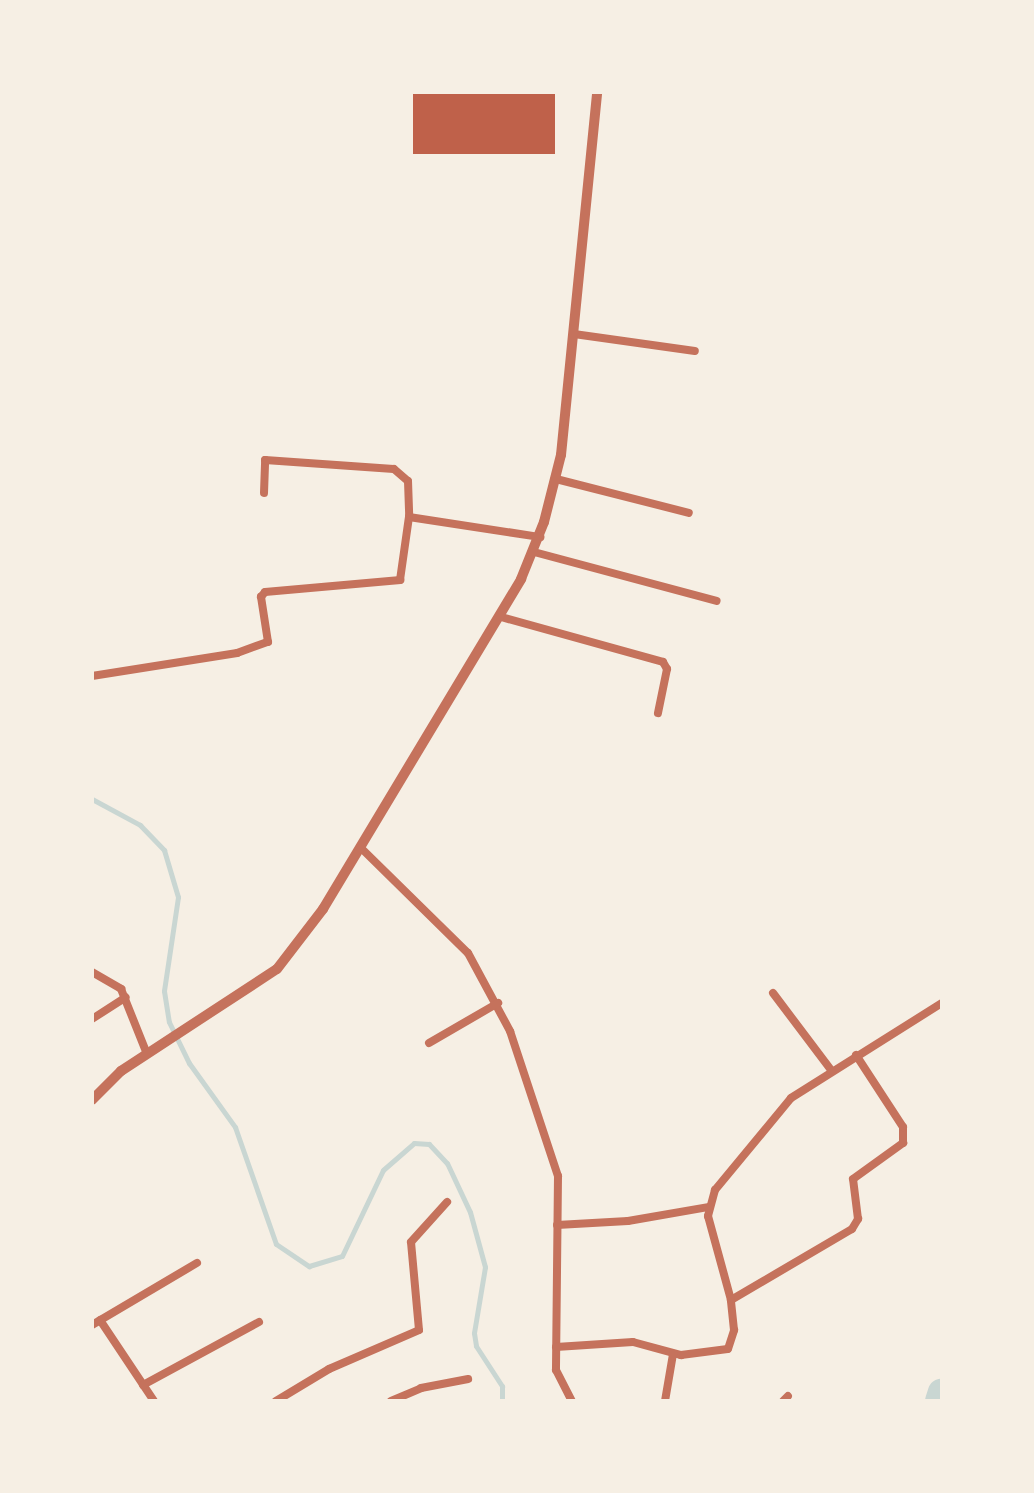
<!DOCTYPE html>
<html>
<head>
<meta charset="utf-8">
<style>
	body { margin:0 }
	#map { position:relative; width:1034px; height:1493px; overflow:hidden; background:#f6efe4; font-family:"Nunito Sans",sans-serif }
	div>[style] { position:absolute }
	.stream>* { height:5px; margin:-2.5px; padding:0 2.5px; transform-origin:2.5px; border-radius:2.5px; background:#c9d6d2 }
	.river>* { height:28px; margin:-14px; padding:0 14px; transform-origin:14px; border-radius:14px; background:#c9d6d2 }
	.building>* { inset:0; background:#bf614a; transform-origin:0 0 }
	.minor>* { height:8px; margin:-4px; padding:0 4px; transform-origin:4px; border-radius:4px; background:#c5725c }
	.tertiary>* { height:10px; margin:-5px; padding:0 5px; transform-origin:5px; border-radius:5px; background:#c5725c }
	span { translate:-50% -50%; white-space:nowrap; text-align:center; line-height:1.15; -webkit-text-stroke:7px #f6efe4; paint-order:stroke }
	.frame { position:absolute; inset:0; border:94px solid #f6efe4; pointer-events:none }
</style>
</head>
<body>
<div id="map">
	<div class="stream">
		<div style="left:92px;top:799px;width:55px;rotate:28.4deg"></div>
		<div style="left:140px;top:825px;width:35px;rotate:46deg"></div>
		<div style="left:164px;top:850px;width:49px;rotate:73.4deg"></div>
		<div style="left:178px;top:897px;width:95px;rotate:98.5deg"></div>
		<div style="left:164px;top:991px;width:31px;rotate:81deg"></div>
		<div style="left:169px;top:1022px;width:46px;rotate:64deg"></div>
		<div style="left:189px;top:1063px;width:79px;rotate:54.3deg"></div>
		<div style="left:235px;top:1127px;width:124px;rotate:70.7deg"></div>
		<div style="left:276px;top:1244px;width:40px;rotate:34deg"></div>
		<div style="left:309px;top:1266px;width:34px;rotate:-17deg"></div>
		<div style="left:342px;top:1256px;width:95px;rotate:-64.5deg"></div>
		<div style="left:383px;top:1170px;width:41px;rotate:-41.1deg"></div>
		<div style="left:414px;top:1143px;width:15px;rotate:4deg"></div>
		<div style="left:429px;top:1144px;width:26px;rotate:47deg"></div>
		<div style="left:447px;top:1163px;width:54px;rotate:64.9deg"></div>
		<div style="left:470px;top:1212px;width:57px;rotate:74.7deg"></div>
		<div style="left:485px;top:1267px;width:67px;rotate:99.5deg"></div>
		<div style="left:474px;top:1333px;width:13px;rotate:81deg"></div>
		<div style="left:476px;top:1346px;width:48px;rotate:57deg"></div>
		<div style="left:502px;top:1386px;width:15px;rotate:90deg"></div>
	</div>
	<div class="river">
		<div style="left:939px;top:1401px;width:9px;rotate:-72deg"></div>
	</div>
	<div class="building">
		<div style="left:413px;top:92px;width:142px;height:62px"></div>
	</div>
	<div class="minor">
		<div style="left:574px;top:334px;width:122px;rotate:8deg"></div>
		<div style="left:556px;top:479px;width:137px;rotate:14.3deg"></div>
		<div style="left:264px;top:493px;width:33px;rotate:-88deg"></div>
		<div style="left:265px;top:460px;width:129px;rotate:4deg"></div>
		<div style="left:394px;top:469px;width:18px;rotate:41deg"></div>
		<div style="left:408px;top:481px;width:36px;rotate:88deg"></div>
		<div style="left:409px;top:517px;width:133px;rotate:8.7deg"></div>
		<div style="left:534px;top:552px;width:189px;rotate:15deg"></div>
		<div style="left:501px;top:617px;width:168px;rotate:15.5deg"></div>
		<div style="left:663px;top:662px;width:8px;rotate:60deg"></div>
		<div style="left:667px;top:669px;width:45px;rotate:101.6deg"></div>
		<div style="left:92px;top:676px;width:147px;rotate:-9deg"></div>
		<div style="left:237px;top:653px;width:33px;rotate:-20deg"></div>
		<div style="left:268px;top:642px;width:46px;rotate:-98.8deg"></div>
		<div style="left:261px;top:597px;width:6px;rotate:-51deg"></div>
		<div style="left:265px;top:592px;width:136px;rotate:-5.1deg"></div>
		<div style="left:400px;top:580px;width:64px;rotate:-81.9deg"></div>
		<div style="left:360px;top:847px;width:151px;rotate:44.5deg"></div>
		<div style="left:468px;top:953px;width:89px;rotate:61.7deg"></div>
		<div style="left:510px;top:1031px;width:153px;rotate:71.7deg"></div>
		<div style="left:558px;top:1176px;width:194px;rotate:90.6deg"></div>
		<div style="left:556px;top:1370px;width:35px;rotate:63deg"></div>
		<div style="left:92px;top:972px;width:34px;rotate:30deg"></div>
		<div style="left:121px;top:989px;width:70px;rotate:68.2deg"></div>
		<div style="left:773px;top:993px;width:96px;rotate:53deg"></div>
		<div style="left:92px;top:1019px;width:40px;rotate:-32.9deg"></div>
		<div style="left:429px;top:1043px;width:80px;rotate:-30.1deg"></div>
		<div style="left:557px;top:1225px;width:71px;rotate:-3.2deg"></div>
		<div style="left:628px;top:1221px;width:81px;rotate:-9.9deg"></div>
		<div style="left:731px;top:1300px;width:140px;rotate:-30.4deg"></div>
		<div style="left:852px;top:1229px;width:12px;rotate:-59deg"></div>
		<div style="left:858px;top:1219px;width:40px;rotate:-97.1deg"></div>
		<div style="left:853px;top:1179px;width:62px;rotate:-35.8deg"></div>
		<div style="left:903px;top:1143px;width:16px;rotate:-90deg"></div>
		<div style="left:903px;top:1127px;width:86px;rotate:-123.1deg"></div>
		<div style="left:100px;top:1320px;width:97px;rotate:56.3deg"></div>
		<div style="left:92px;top:1325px;width:122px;rotate:-30.6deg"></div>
		<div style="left:556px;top:1347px;width:77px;rotate:-3.7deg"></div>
		<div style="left:633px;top:1342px;width:50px;rotate:15.2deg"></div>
		<div style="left:681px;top:1355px;width:47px;rotate:-7.3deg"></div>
		<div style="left:728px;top:1349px;width:20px;rotate:-72deg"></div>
		<div style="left:734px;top:1330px;width:30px;rotate:-96deg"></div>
		<div style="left:731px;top:1300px;width:87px;rotate:-105.3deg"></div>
		<div style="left:708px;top:1216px;width:27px;rotate:-75deg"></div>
		<div style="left:715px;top:1190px;width:119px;rotate:-50.4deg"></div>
		<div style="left:791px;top:1098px;width:178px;rotate:-32.2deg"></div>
		<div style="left:143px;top:1385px;width:132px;rotate:-28.5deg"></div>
		<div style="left:276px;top:1401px;width:62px;rotate:-31.1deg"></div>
		<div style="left:329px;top:1369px;width:98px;rotate:-23.4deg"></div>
		<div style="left:419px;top:1330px;width:88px;rotate:-95.2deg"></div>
		<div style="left:411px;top:1242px;width:54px;rotate:-48deg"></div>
		<div style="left:391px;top:1401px;width:33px;rotate:-23deg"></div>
		<div style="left:421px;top:1388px;width:48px;rotate:-10.8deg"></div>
		<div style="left:665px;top:1401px;width:48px;rotate:-80.3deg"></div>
		<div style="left:783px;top:1401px;width:7px;rotate:-45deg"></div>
	</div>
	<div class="tertiary">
		<div style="left:92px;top:1100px;width:41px;rotate:-45deg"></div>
		<div style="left:121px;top:1071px;width:186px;rotate:-33.2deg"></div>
		<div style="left:277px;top:969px;width:76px;rotate:-52.5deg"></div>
		<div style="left:323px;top:909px;width:385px;rotate:-59deg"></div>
		<div style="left:521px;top:579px;width:61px;rotate:-68deg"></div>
		<div style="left:544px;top:522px;width:69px;rotate:-75.8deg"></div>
		<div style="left:561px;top:455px;width:365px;rotate:-84.3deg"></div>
	</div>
	<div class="frame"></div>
</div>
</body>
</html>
